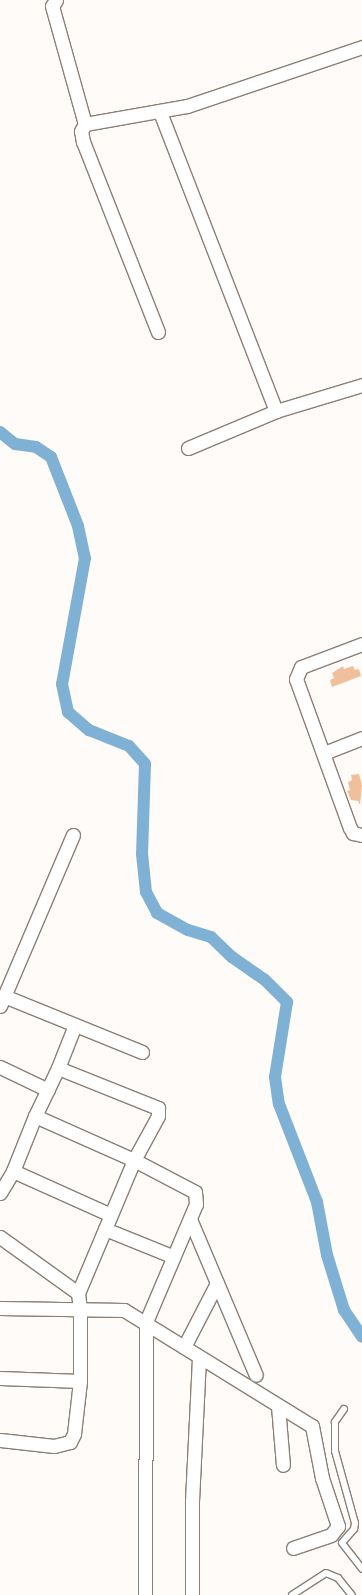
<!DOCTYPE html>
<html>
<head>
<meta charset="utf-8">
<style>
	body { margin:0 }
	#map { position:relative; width:362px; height:1595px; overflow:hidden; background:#fefbf9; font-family:Roboto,sans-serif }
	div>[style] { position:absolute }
	.canal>* { height:12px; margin:-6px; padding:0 6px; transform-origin:6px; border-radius:6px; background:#7fb1d4 }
	.building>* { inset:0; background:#f0c09c }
	.roads { filter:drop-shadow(1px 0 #8b7f76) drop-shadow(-1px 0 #8b7f76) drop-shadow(0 1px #8b7f76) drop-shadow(0 -1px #8b7f76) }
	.service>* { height:6px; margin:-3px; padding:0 3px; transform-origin:3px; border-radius:3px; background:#fff }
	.minor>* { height:13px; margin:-6.5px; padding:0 6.5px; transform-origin:6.5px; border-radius:6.5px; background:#fff }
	span { translate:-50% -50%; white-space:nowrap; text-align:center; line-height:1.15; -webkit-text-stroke:3px #fff; paint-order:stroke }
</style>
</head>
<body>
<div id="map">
	<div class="canal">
		<div style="left:0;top:432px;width:19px;rotate:39deg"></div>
		<div style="left:15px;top:444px;width:21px;rotate:8deg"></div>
		<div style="left:36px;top:447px;width:18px;rotate:34deg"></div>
		<div style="left:51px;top:457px;width:74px;rotate:68.6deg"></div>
		<div style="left:78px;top:526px;width:33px;rotate:78deg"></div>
		<div style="left:85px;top:558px;width:128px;rotate:100.3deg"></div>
		<div style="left:62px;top:684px;width:29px;rotate:78deg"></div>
		<div style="left:68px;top:712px;width:28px;rotate:41deg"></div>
		<div style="left:89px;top:730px;width:43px;rotate:21.8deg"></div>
		<div style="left:129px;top:746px;width:24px;rotate:48deg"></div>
		<div style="left:145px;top:764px;width:90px;rotate:91.9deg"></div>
		<div style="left:142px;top:854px;width:38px;rotate:84deg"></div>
		<div style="left:146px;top:892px;width:24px;rotate:62deg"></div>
		<div style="left:157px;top:913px;width:35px;rotate:29deg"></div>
		<div style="left:188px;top:930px;width:24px;rotate:17deg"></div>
		<div style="left:211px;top:937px;width:29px;rotate:44deg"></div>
		<div style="left:232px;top:957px;width:39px;rotate:35deg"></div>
		<div style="left:264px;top:979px;width:33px;rotate:45deg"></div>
		<div style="left:287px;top:1002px;width:76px;rotate:99.1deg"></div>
		<div style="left:275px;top:1077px;width:27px;rotate:82deg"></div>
		<div style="left:279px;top:1104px;width:105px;rotate:68.8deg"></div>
		<div style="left:317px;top:1202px;width:54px;rotate:79.3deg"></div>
		<div style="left:327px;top:1255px;width:58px;rotate:72.8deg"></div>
		<div style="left:344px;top:1310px;width:32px;rotate:56deg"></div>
	</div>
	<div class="building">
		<div style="clip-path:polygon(343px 666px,344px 669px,353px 666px,355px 670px,359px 669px,361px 676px,332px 687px,330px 680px,334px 678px,332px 673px)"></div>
		<div style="clip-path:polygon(359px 774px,362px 785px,360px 805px,358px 801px,351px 800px,347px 791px,350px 790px,348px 782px,352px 780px,351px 775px)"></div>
	</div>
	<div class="roads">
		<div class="service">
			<div style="left:344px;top:1409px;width:16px;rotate:125deg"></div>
			<div style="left:335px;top:1422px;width:29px;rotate:90deg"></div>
			<div style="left:335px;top:1451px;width:75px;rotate:74.5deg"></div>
			<div style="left:355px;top:1523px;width:6px;rotate:99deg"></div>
			<div style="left:354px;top:1529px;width:18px;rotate:131deg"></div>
			<div style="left:342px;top:1543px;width:33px;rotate:52deg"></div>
			<div style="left:292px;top:1595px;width:40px;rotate:-32.9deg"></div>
			<div style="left:326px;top:1573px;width:13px;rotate:23deg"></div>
			<div style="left:338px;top:1578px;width:22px;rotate:51deg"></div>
		</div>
		<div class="minor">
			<div style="left:56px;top:0;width:7px;rotate:124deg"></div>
			<div style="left:52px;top:6px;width:123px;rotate:74.4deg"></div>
			<div style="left:160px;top:112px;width:321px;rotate:68.8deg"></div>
			<div style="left:158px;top:332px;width:204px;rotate:-111.5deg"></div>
			<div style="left:83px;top:142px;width:11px;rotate:-100deg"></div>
			<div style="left:81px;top:131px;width:8px;rotate:-60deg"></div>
			<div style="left:85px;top:124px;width:104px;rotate:-10deg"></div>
			<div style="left:187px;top:106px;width:185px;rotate:-18.6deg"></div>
			<div style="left:188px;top:448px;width:95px;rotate:-22.8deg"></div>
			<div style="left:276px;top:411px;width:90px;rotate:-16.8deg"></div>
			<div style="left:362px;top:644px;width:65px;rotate:159.3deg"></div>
			<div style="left:301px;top:667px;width:13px;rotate:113deg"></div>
			<div style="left:296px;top:679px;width:158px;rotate:70.1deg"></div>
			<div style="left:350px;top:828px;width:6px;rotate:59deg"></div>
			<div style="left:353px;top:833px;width:9px;rotate:13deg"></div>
			<div style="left:324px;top:753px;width:41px;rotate:-21.5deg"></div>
			<div style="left:4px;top:996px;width:149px;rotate:22.1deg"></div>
			<div style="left:0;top:1006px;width:186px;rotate:-66.9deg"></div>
			<div style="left:0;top:1067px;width:53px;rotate:25.6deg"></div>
			<div style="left:58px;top:1068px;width:46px;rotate:-68.4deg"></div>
			<div style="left:35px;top:1116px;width:53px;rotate:-64.4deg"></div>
			<div style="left:58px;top:1068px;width:108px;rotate:21.8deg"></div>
			<div style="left:158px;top:1108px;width:8px;rotate:90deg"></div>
			<div style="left:158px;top:1116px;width:50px;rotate:118.6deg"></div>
			<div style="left:134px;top:1160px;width:144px;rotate:112.8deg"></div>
			<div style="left:13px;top:1171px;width:107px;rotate:24.2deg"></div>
			<div style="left:0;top:1193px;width:26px;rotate:-59deg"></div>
			<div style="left:13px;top:1171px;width:59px;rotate:-68.2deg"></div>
			<div style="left:35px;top:1116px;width:108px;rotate:24deg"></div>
			<div style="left:134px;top:1160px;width:69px;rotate:27.7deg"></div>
			<div style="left:195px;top:1192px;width:12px;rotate:85deg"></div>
			<div style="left:196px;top:1204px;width:128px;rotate:113deg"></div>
			<div style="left:146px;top:1322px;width:273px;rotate:90.2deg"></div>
			<div style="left:190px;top:1219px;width:169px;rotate:67.1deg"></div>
			<div style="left:105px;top:1229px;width:74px;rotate:22.1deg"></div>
			<div style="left:0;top:1237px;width:96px;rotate:35.7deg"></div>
			<div style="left:78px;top:1293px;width:17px;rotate:83deg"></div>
			<div style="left:80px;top:1310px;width:71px;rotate:90deg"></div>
			<div style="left:80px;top:1381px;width:53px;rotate:96.5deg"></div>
			<div style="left:74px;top:1434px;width:9px;rotate:117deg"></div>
			<div style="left:70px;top:1442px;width:16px;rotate:166deg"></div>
			<div style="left:54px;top:1446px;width:54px;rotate:-173.7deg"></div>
			<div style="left:0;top:1308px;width:124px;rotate:0.9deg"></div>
			<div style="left:124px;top:1310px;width:221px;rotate:31.7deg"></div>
			<div style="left:312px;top:1426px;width:53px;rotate:79.1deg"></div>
			<div style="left:322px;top:1478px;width:51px;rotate:71.6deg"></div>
			<div style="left:338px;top:1526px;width:11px;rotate:128deg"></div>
			<div style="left:331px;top:1535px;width:40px;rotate:161.1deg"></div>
			<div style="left:184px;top:1347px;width:72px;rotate:-62.7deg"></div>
			<div style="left:0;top:1378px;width:80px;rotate:2.1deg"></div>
			<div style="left:278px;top:1406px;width:59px;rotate:85.2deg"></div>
			<div style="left:192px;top:1595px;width:94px;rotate:-90deg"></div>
			<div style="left:192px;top:1501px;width:144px;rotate:-87.2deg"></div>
		</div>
	</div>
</div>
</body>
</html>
